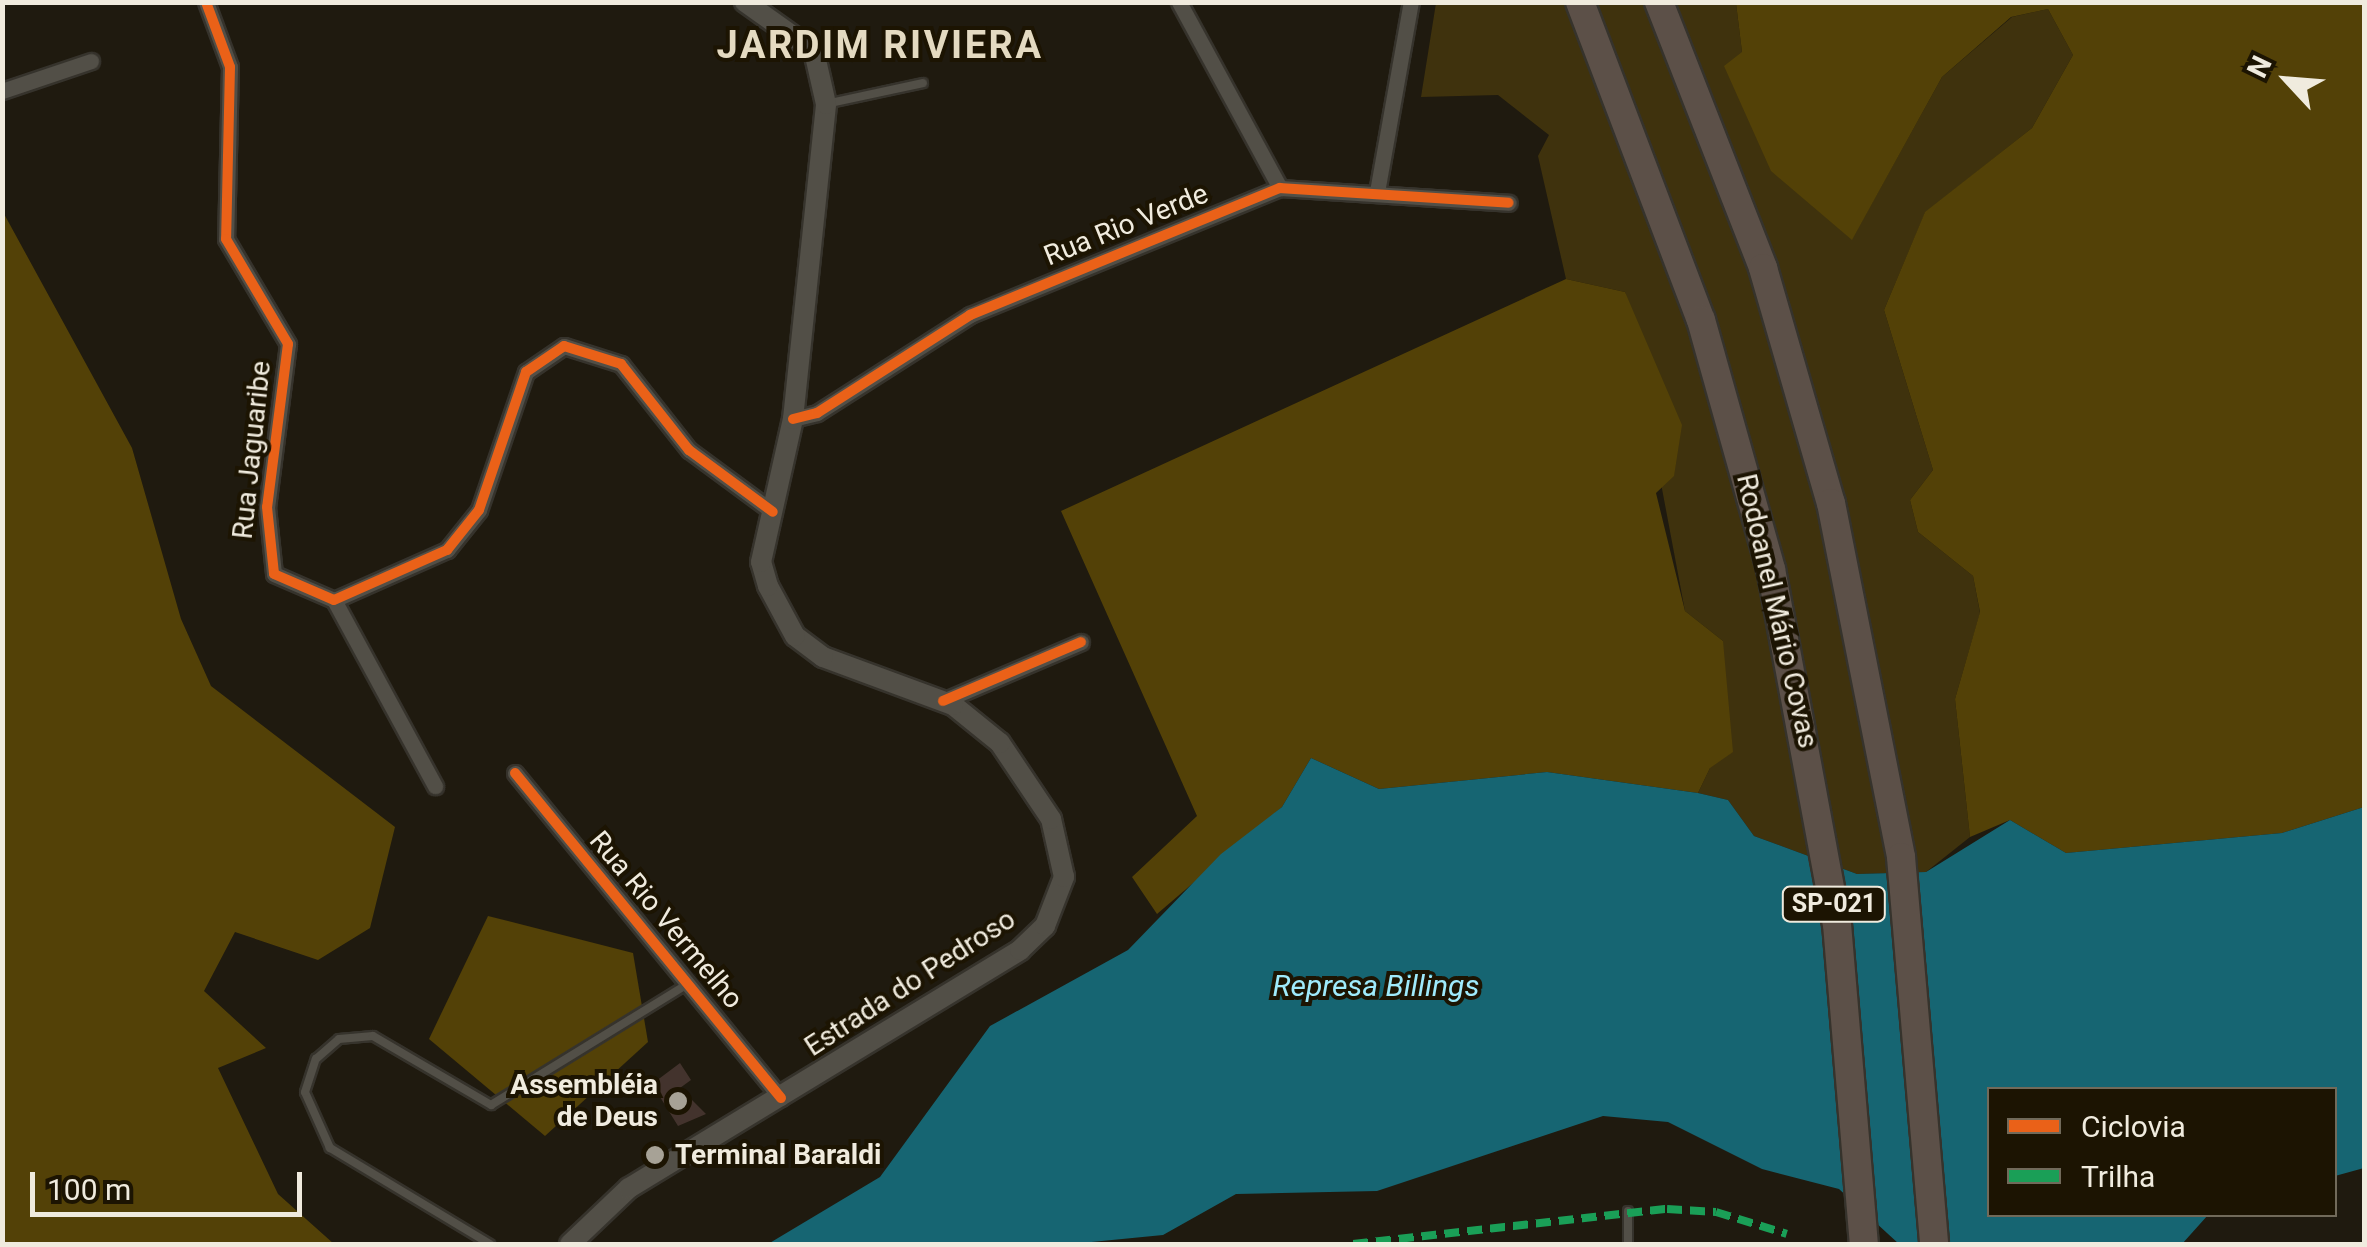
<!DOCTYPE html>
<html>
<head>
<meta charset="utf-8">
<style>
	body { margin:0 }
	#map { position:relative; width:2367px; height:1247px; overflow:hidden; background:#1f1a0f; font-family:Roboto,sans-serif }
	div>[style] { position:absolute }
	.green>* { inset:0; background:#3f320d }
	.forest>* { inset:0; background:#534107 }
	.water>* { inset:0; background:#166572 }
	.building>* { inset:0; background:#43332d }
	.roads { filter:drop-shadow(2px 0 #36332c) drop-shadow(-2px 0 #36332c) drop-shadow(0 2px #36332c) drop-shadow(0 -2px #36332c) }
	.lane>* { height:8px; margin:-4px; padding:0 4px; transform-origin:4px; border-radius:4px; background:#524f47 }
	.street>* { height:15px; margin:-7.5px; padding:0 7.5px; transform-origin:7.5px; border-radius:7.5px; background:#524f47 }
	.secondary>* { height:20px; margin:-10px; padding:0 10px; transform-origin:10px; border-radius:10px; background:#524f47 }
	.highway>* { height:28px; margin:-14px; padding:0 14px; transform-origin:14px; border-radius:14px; background:#5c5048 }
	.quiet>* { height:8px; margin-top:-4px; transform-origin:0; background:repeating-linear-gradient(90deg,#1a9f57 0 15px,transparent 0 23px) }
	.cycleway>* { height:10px; margin:-5px; padding:0 5px; transform-origin:5px; border-radius:5px; background:#ea6118 }
	.dots>* { width:28px; height:28px; translate:-50% -50%; box-sizing:border-box; border:5px solid #1c1402; border-radius:50% }
	span { translate:-50% -50%; white-space:nowrap; text-align:center; line-height:1.15; -webkit-text-stroke:8px #1c1402; paint-order:stroke }
	.shield-label span { padding:2px 8px; background:#1c1402; border:2px solid; border-radius:8px; -webkit-text-stroke-width:0 }
	.shield-label { font-size:25px; color:#f0ebde; font-weight:700 }
	.street-label { font-size:28px; color:#f0ebde }
	.poi-label { font-size:28px; color:#f0ebde; font-weight:700 }
	.right { translate:-100% -50%; text-align:right }
	.left { translate:0 -50%; text-align:left }
	.water-label { font-size:30px; color:#9febfc; font-style:italic }
	.district-label { font-size:38px; color:#e4dac1; font-weight:700; letter-spacing:2.5px }
	.frame { position:absolute; inset:0; border:5px solid #f0ebde; pointer-events:none }
	.legend { position:absolute; left:1987px; top:1087px; width:350px; height:130px; box-sizing:border-box; background:#1c1402; border:2px solid #716a5a; margin:0; padding:12px 18px; list-style:none; font-size:30px; color:#f0ebde }
	.legend li { display:flex; align-items:center; gap:20px; height:50px }
	.legend b { width:50px; border:2px solid #716a5a }
	.north { position:absolute; left:2237px; top:30px; width:100px; height:100px; -webkit-text-stroke:8px #1c1402; paint-order:stroke; rotate:296deg; font-size:28px; font-weight:700; line-height:40px; text-align:center; color:#f0ebde }
	.north::after { content:''; display:block; margin:auto; width:35px; height:45px; background:#f0ebde; clip-path:polygon(50% 0,100% 100%,50% 72%,0 100%) }
	.scale { position:absolute; left:30px; top:1172px; width:272px; height:45px; box-sizing:border-box; border:5px solid #f0ebde; border-top:0; padding-left:12px; font-size:30px; line-height:35px; white-space:nowrap; color:#f0ebde; -webkit-text-stroke:8px #1c1402; paint-order:stroke }
</style>
</head>
<body>
<div id="map">
	<div class="green">
		<div style="clip-path:polygon(1436px 3px,1736px 3px,1742px 52px,1852px 239px,1942px 77px,2012px 17px,2048px 9px,2073px 55px,2032px 128px,1925px 213px,1884px 310px,1933px 470px,1910px 500px,1918px 532px,1973px 576px,1980px 613px,1955px 699px,1970px 837px,1926px 872px,1857px 874px,1754px 836px,1728px 800px,1698px 793px,1710px 768px,1723px 641px,1685px 611px,1625px 292px,1566px 279px,1538px 156px,1549px 135px,1498px 95px,1421px 97px)"></div>
	</div>
	<div class="forest">
		<div style="clip-path:polygon(1736px 3px,2364px 3px,2364px 807px,2282px 833px,2066px 853px,2010px 820px,1970px 837px,1955px 699px,1980px 612px,1973px 576px,1918px 532px,1910px 500px,1933px 470px,1884px 310px,1925px 212px,2032px 128px,2073px 55px,2048px 9px,2011px 17px,1942px 77px,1852px 240px,1771px 171px,1724px 66px,1742px 52px)"></div>
		<div style="clip-path:polygon(3px 212px,132px 448px,181px 619px,211px 686px,395px 827px,370px 928px,318px 960px,235px 932px,204px 991px,266px 1048px,218px 1068px,278px 1194px,334px 1244px,3px 1244px)"></div>
		<div style="clip-path:polygon(1566px 279px,1625px 292px,1682px 425px,1674px 476px,1656px 493px,1685px 611px,1723px 641px,1733px 752px,1710px 768px,1698px 793px,1547px 772px,1379px 789px,1311px 758px,1282px 807px,1157px 914px,1132px 877px,1197px 816px,1061px 511px)"></div>
		<div style="clip-path:polygon(488px 916px,633px 953px,648px 1042px,545px 1136px,429px 1039px)"></div>
	</div>
	<div class="water">
		<div style="clip-path:polygon(1311px 758px,1379px 789px,1547px 772px,1698px 793px,1728px 800px,1754px 836px,1857px 874px,1926px 872px,2010px 820px,2066px 853px,2282px 833px,2364px 807px,2364px 1168px,2335px 1176px,2334px 1090px,1990px 1090px,1990px 1214px,2208px 1215px,2182px 1244px,1899px 1244px,1839px 1189px,1762px 1169px,1668px 1122px,1603px 1116px,1377px 1191px,1236px 1194px,1163px 1235px,1071px 1244px,768px 1244px,880px 1177px,990px 1026px,1128px 950px,1221px 854px,1282px 807px)"></div>
	</div>
	<div class="building">
		<div style="clip-path:polygon(680px 1063px,691px 1080px,680px 1088px,706px 1114px,678px 1126px,652px 1084px)"></div>
	</div>
	<div class="roads">
		<div class="lane">
			<div style="left:830px;top:103px;width:95px;rotate:-12.1deg"></div>
			<div style="left:1628px;top:1211px;width:33px;rotate:90deg"></div>
			<div style="left:490px;top:1244px;width:187px;rotate:-149deg"></div>
			<div style="left:330px;top:1148px;width:61px;rotate:-114.1deg"></div>
			<div style="left:305px;top:1092px;width:35px;rotate:-72deg"></div>
			<div style="left:316px;top:1059px;width:30px;rotate:-41deg"></div>
			<div style="left:339px;top:1039px;width:34px;rotate:-5deg"></div>
			<div style="left:373px;top:1036px;width:137px;rotate:30.3deg"></div>
			<div style="left:491px;top:1105px;width:233px;rotate:-31.6deg"></div>
		</div>
		<div class="street">
			<div style="left:206px;top:2px;width:69px;rotate:69.7deg"></div>
			<div style="left:230px;top:67px;width:172px;rotate:91.3deg"></div>
			<div style="left:226px;top:239px;width:122px;rotate:59.4deg"></div>
			<div style="left:288px;top:344px;width:164px;rotate:97.3deg"></div>
			<div style="left:267px;top:507px;width:67px;rotate:84deg"></div>
			<div style="left:274px;top:574px;width:65px;rotate:23.4deg"></div>
			<div style="left:334px;top:600px;width:124px;rotate:-23.9deg"></div>
			<div style="left:447px;top:550px;width:51px;rotate:-51.3deg"></div>
			<div style="left:479px;top:510px;width:146px;rotate:-71.2deg"></div>
			<div style="left:526px;top:372px;width:46px;rotate:-34.4deg"></div>
			<div style="left:564px;top:346px;width:60px;rotate:17.5deg"></div>
			<div style="left:621px;top:364px;width:110px;rotate:51.7deg"></div>
			<div style="left:689px;top:450px;width:104px;rotate:36.4deg"></div>
			<div style="left:1179px;top:2px;width:212px;rotate:61.5deg"></div>
			<div style="left:2px;top:91px;width:94px;rotate:-18.6deg"></div>
			<div style="left:1377px;top:192px;width:193px;rotate:-79.9deg"></div>
			<div style="left:793px;top:419px;width:25px;rotate:-14deg"></div>
			<div style="left:817px;top:413px;width:182px;rotate:-32.6deg"></div>
			<div style="left:970px;top:315px;width:335px;rotate:-22.3deg"></div>
			<div style="left:1280px;top:188px;width:229px;rotate:3.7deg"></div>
			<div style="left:334px;top:600px;width:212px;rotate:61.5deg"></div>
			<div style="left:943px;top:701px;width:150px;rotate:-23.1deg"></div>
			<div style="left:515px;top:773px;width:420px;rotate:50.7deg"></div>
		</div>
		<div class="secondary">
			<div style="left:570px;top:1244px;width:81px;rotate:-43.5deg"></div>
			<div style="left:629px;top:1188px;width:458px;rotate:-31.3deg"></div>
			<div style="left:1020px;top:950px;width:35px;rotate:-44deg"></div>
			<div style="left:1045px;top:926px;width:53px;rotate:-68.8deg"></div>
			<div style="left:1064px;top:877px;width:59px;rotate:-102.6deg"></div>
			<div style="left:1051px;top:819px;width:92px;rotate:-123.9deg"></div>
			<div style="left:1000px;top:743px;width:60px;rotate:-141deg"></div>
			<div style="left:953px;top:705px;width:139px;rotate:-159.7deg"></div>
			<div style="left:823px;top:657px;width:35px;rotate:-143deg"></div>
			<div style="left:795px;top:636px;width:57px;rotate:-118.4deg"></div>
			<div style="left:768px;top:586px;width:25px;rotate:-106deg"></div>
			<div style="left:761px;top:562px;width:147px;rotate:-77.4deg"></div>
			<div style="left:793px;top:419px;width:317px;rotate:-84deg"></div>
			<div style="left:826px;top:104px;width:54px;rotate:-102.8deg"></div>
			<div style="left:814px;top:51px;width:85px;rotate:-144.6deg"></div>
		</div>
		<div class="highway">
			<div style="left:1580px;top:2px;width:340px;rotate:69.2deg"></div>
			<div style="left:1701px;top:320px;width:259px;rotate:74.3deg"></div>
			<div style="left:1771px;top:569px;width:361px;rotate:79.5deg"></div>
			<div style="left:1837px;top:924px;width:321px;rotate:85.2deg"></div>
			<div style="left:1659px;top:2px;width:286px;rotate:68.6deg"></div>
			<div style="left:1763px;top:268px;width:245px;rotate:73.9deg"></div>
			<div style="left:1831px;top:503px;width:361px;rotate:78.8deg"></div>
			<div style="left:1901px;top:857px;width:388px;rotate:85.1deg"></div>
		</div>
	</div>
	<div class="quiet">
		<div style="left:1353px;top:1244px;width:316px;rotate:-6.4deg"></div>
		<div style="left:1667px;top:1209px;width:49px;rotate:3.5deg"></div>
		<div style="left:1716px;top:1212px;width:74px;rotate:17.2deg"></div>
	</div>
	<div class="cycleway">
		<div style="left:206px;top:2px;width:69px;rotate:69.7deg"></div>
		<div style="left:230px;top:67px;width:172px;rotate:91.3deg"></div>
		<div style="left:226px;top:239px;width:122px;rotate:59.4deg"></div>
		<div style="left:288px;top:344px;width:164px;rotate:97.3deg"></div>
		<div style="left:267px;top:507px;width:67px;rotate:84deg"></div>
		<div style="left:274px;top:574px;width:65px;rotate:23.4deg"></div>
		<div style="left:334px;top:600px;width:124px;rotate:-23.9deg"></div>
		<div style="left:447px;top:550px;width:51px;rotate:-51.3deg"></div>
		<div style="left:479px;top:510px;width:146px;rotate:-71.2deg"></div>
		<div style="left:526px;top:372px;width:46px;rotate:-34.4deg"></div>
		<div style="left:564px;top:346px;width:60px;rotate:17.5deg"></div>
		<div style="left:621px;top:364px;width:110px;rotate:51.7deg"></div>
		<div style="left:689px;top:450px;width:104px;rotate:36.4deg"></div>
		<div style="left:793px;top:419px;width:25px;rotate:-14deg"></div>
		<div style="left:817px;top:413px;width:182px;rotate:-32.6deg"></div>
		<div style="left:970px;top:315px;width:335px;rotate:-22.3deg"></div>
		<div style="left:1280px;top:188px;width:229px;rotate:3.7deg"></div>
		<div style="left:943px;top:701px;width:150px;rotate:-23.1deg"></div>
		<div style="left:515px;top:773px;width:420px;rotate:50.7deg"></div>
	</div>
	<div class="dots">
		<div style="left:678px;top:1101px;background:#a7a296"></div>
		<div style="left:655px;top:1155px;background:#a7a296"></div>
	</div>
	<div class="shield-label">
		<span style="left:1834px;top:904px">SP-021</span>
	</div>
	<div class="street-label">
		<span style="left:1126px;top:225px;rotate:-22deg">Rua Rio Verde</span>
		<span style="left:252px;top:450px;rotate:-84deg">Rua Jaguaribe</span>
		<span style="left:1777px;top:611px;rotate:77deg">Rodoanel Mário Covas</span>
		<span style="left:666px;top:920px;rotate:50deg">Rua Rio Vermelho</span>
		<span style="left:910px;top:983px;rotate:-33deg">Estrada do Pedroso</span>
	</div>
	<div class="poi-label">
		<span class="right" style="left:658px;top:1101px">Assembléia<br>de Deus</span>
		<span class="left" style="left:675px;top:1155px">Terminal Baraldi</span>
	</div>
	<div class="water-label">
		<span style="left:1376px;top:986px">Represa Billings</span>
	</div>
	<div class="district-label">
		<span style="left:880px;top:46px">JARDIM RIVIERA</span>
	</div>
	<div class="frame"></div>
	<ul class="legend">
	<li><b style="height:12px;background:#ea6118"></b>Ciclovia</li>
	<li><b style="height:12px;background:#1a9f57"></b>Trilha</li>
	</ul>
	<div class="north">N</div>
	<div class="scale">100 m</div>
</div>
</body>
</html>
